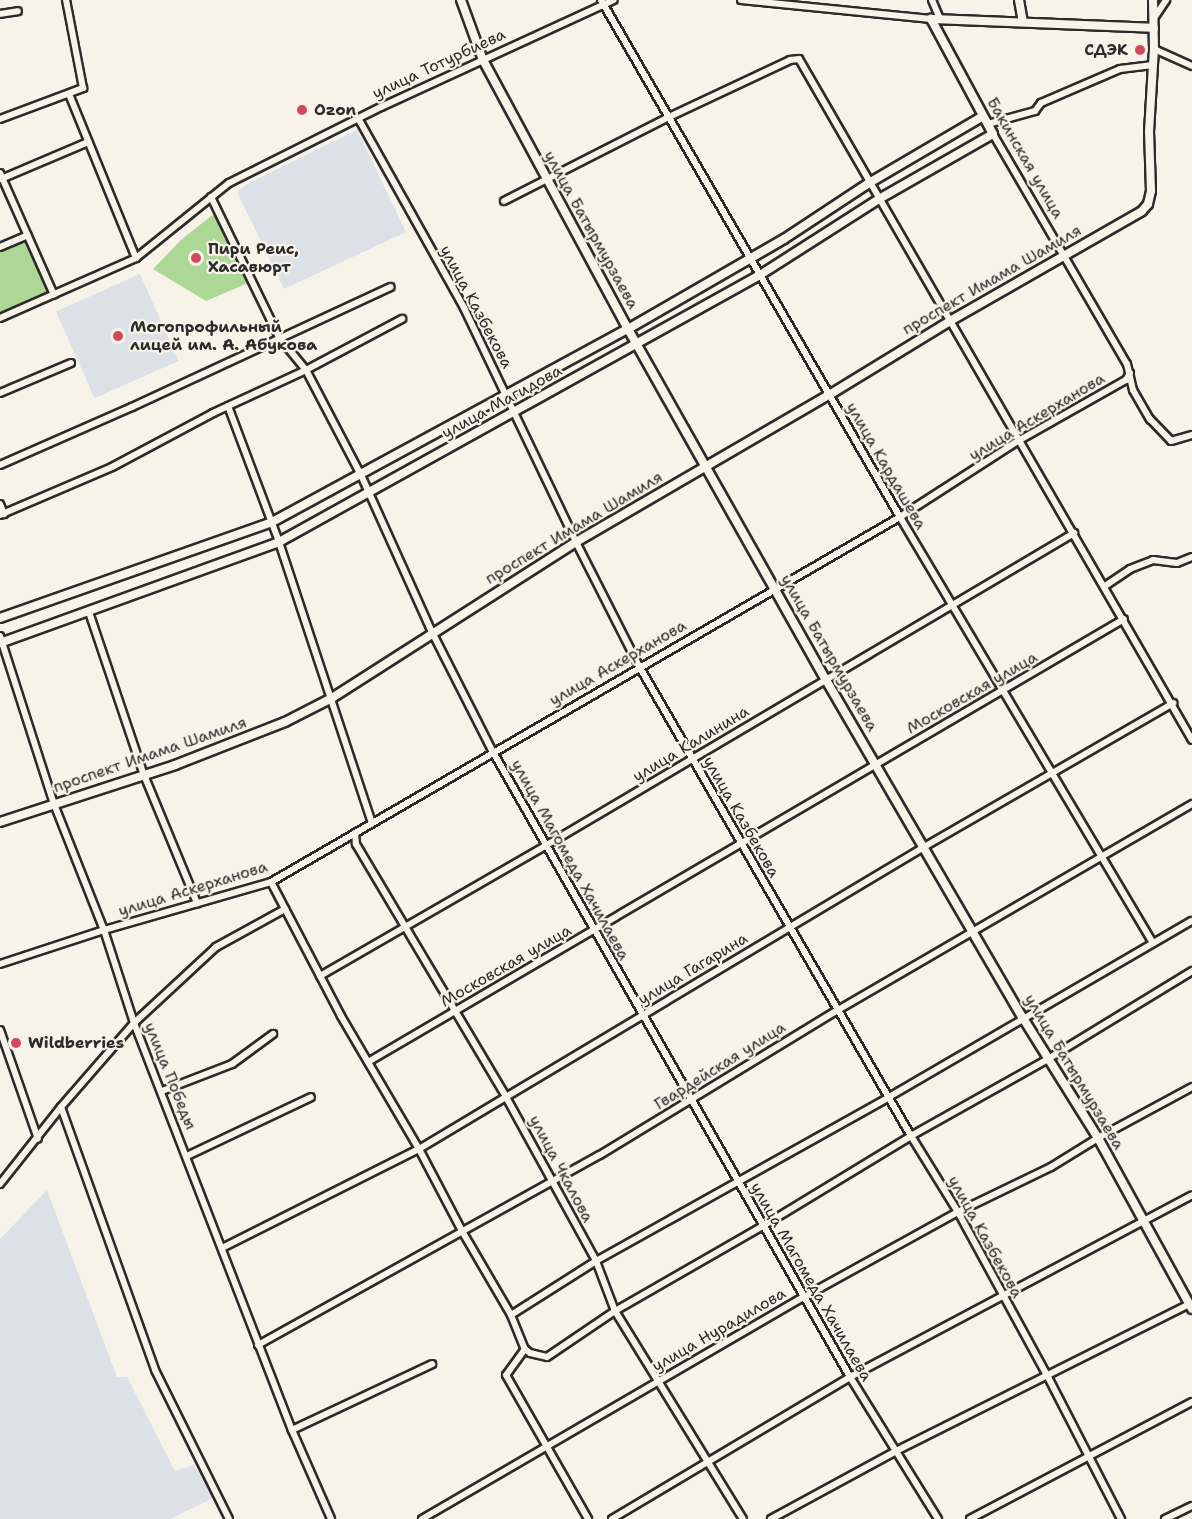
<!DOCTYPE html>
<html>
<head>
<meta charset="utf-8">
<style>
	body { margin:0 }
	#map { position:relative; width:1192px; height:1519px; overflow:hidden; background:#f7f3e8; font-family:"Shantell Sans",sans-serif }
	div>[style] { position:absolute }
	.built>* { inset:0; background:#dce1e7; transform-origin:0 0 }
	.green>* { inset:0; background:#add794 }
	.roads { filter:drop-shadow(2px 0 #2b2b2b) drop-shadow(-2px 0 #2b2b2b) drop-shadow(0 2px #2b2b2b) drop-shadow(0 -2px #2b2b2b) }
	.street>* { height:6px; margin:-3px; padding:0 3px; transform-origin:3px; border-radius:3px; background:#f7f3e8 }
	.secondary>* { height:8px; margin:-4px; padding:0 4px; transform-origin:4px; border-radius:4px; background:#f7f3e8 }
	.dots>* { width:16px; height:16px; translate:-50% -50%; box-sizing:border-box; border:3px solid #f7f3e8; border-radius:50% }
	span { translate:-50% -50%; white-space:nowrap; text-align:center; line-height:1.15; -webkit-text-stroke:4.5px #f7f3e8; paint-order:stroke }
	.poi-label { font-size:16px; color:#2b2b2b; font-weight:700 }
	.right { translate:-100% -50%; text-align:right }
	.left { translate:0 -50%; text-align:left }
	.street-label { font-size:16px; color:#2b2b2b }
</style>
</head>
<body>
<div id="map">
	<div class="built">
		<div style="clip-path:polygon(357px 130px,406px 232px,284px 289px,237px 192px,247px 184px)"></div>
		<div style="left:140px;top:274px;width:95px;height:92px;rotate:66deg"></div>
		<div style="clip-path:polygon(47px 1190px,117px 1377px,127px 1377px,175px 1471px,194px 1465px,213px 1498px,170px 1519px,0 1519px,0 1239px)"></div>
	</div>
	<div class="green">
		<div style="clip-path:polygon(215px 213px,248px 283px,206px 301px,153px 269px,182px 239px)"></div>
		<div style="clip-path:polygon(26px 239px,49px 293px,0 315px,0 251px)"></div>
	</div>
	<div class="roads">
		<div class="street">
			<div style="left:601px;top:0;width:597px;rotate:59.96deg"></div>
			<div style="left:900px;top:517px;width:495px;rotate:59.3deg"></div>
			<div style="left:741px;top:0;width:191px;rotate:5.7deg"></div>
			<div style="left:932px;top:0;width:21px;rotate:67deg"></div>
			<div style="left:0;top:14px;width:18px;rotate:-9deg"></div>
			<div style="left:1154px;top:18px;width:22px;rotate:-56deg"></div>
			<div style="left:1154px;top:49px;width:42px;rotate:24.1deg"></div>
			<div style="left:69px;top:94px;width:177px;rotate:67.8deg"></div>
			<div style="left:358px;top:118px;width:218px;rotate:60.8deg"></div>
			<div style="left:464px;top:308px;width:259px;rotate:64.4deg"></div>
			<div style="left:576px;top:542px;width:139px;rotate:63.1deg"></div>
			<div style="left:639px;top:666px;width:543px;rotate:59.94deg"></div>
			<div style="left:911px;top:1136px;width:89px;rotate:58.3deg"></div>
			<div style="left:958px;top:1212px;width:188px;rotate:61.4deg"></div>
			<div style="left:1048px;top:1377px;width:160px;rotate:62.8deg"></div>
			<div style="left:0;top:119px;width:89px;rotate:-20.5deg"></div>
			<div style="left:83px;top:88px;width:90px;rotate:-100.9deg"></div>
			<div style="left:988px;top:124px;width:49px;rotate:-15.5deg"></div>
			<div style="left:1035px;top:111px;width:10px;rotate:-53deg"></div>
			<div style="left:1041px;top:103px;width:86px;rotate:-23.3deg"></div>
			<div style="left:1120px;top:69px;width:33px;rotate:-7deg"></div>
			<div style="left:993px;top:134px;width:266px;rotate:59.8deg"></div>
			<div style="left:1127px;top:364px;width:27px;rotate:77deg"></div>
			<div style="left:1133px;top:390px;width:34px;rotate:60deg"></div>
			<div style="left:1150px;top:419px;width:30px;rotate:46deg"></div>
			<div style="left:1171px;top:441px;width:22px;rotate:-16deg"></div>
			<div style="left:0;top:173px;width:133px;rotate:66.1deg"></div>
			<div style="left:1px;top:179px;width:95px;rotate:-23deg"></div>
			<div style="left:211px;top:197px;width:156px;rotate:64.1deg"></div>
			<div style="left:279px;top:337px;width:43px;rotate:50.7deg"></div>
			<div style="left:306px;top:370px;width:119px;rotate:62.4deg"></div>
			<div style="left:361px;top:475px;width:172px;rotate:65.7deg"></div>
			<div style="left:432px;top:632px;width:135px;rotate:63.1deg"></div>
			<div style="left:493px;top:752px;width:720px;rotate:60.26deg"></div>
			<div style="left:850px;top:1377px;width:167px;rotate:58.2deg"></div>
			<div style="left:504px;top:201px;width:185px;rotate:-27deg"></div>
			<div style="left:669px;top:117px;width:134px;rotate:-25.2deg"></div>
			<div style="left:790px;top:60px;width:9px;rotate:-6deg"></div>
			<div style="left:799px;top:59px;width:786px;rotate:60.01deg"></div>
			<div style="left:0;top:247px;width:30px;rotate:-23deg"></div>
			<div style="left:0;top:318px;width:149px;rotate:-23.8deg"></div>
			<div style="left:136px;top:258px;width:119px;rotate:-38.9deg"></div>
			<div style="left:229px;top:183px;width:170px;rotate:-26.6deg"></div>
			<div style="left:381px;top:107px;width:256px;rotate:-24.7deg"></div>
			<div style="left:0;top:393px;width:77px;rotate:-22.9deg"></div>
			<div style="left:228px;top:406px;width:145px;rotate:69.4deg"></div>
			<div style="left:279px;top:542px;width:296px;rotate:71.7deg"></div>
			<div style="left:0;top:465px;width:144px;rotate:-23.7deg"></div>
			<div style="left:132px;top:407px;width:285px;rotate:-24.9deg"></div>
			<div style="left:0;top:504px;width:11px;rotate:68deg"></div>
			<div style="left:0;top:515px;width:122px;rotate:-23.2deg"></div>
			<div style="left:112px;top:467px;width:115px;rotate:-28.1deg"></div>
			<div style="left:213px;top:413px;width:102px;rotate:-24.8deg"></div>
			<div style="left:306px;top:370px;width:109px;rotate:-28deg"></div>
			<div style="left:1105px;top:586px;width:30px;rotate:-34deg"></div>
			<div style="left:1130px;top:569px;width:25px;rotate:-21deg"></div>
			<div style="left:1153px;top:560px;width:24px;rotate:7deg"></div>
			<div style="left:1177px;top:563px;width:16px;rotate:-22deg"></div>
			<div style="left:89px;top:612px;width:172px;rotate:71.4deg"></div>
			<div style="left:144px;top:775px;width:139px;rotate:67.5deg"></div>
			<div style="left:0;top:636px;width:176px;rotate:72.2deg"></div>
			<div style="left:54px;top:804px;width:136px;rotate:68.4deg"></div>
			<div style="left:104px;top:930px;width:98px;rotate:72.1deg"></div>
			<div style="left:134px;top:1023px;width:437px;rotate:68.8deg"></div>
			<div style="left:292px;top:1430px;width:97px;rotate:66.3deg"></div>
			<div style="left:355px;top:833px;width:11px;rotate:85deg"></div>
			<div style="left:356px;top:844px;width:294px;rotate:59.3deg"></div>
			<div style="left:506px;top:1097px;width:187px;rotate:61.2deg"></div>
			<div style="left:596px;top:1261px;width:53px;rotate:69.2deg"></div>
			<div style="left:615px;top:1311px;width:244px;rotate:58.4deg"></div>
			<div style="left:271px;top:882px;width:151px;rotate:62.4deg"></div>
			<div style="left:341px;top:1016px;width:154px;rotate:59.6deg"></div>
			<div style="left:419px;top:1149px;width:93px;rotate:62.3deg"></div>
			<div style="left:462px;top:1231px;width:97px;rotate:59.7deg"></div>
			<div style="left:511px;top:1315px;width:37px;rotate:68deg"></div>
			<div style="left:0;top:964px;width:109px;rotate:-18.1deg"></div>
			<div style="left:104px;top:930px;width:174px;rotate:-16deg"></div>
			<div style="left:271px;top:882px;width:727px;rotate:-30.13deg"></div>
			<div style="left:900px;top:517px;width:140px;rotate:-32.8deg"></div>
			<div style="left:1018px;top:441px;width:124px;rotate:-29.5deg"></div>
			<div style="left:1126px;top:380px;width:8px;rotate:-60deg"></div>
			<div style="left:320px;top:976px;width:260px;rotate:-30deg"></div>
			<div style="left:545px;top:846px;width:615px;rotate:-30.61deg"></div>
			<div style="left:0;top:1030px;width:115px;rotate:70.8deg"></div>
			<div style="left:368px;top:1062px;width:876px;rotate:-30.37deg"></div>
			<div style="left:162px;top:1091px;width:75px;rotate:-21.1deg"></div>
			<div style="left:232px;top:1064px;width:51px;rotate:-36.2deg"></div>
			<div style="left:61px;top:1107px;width:279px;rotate:70.3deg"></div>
			<div style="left:155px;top:1370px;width:166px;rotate:63.6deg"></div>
			<div style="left:187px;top:1156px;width:137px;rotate:-25.4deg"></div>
			<div style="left:0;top:1184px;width:98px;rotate:-51.6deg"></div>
			<div style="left:61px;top:1107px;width:111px;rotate:-49deg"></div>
			<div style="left:134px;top:1023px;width:112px;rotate:-42.8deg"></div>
			<div style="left:216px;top:947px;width:79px;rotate:-28.8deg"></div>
			<div style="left:222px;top:1248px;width:220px;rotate:-26.7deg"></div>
			<div style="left:419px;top:1149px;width:588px;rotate:-30.88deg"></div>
			<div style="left:924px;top:847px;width:288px;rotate:-30deg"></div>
			<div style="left:511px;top:1315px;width:101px;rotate:-32.4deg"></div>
			<div style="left:596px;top:1261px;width:336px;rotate:-29.2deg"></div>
			<div style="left:889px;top:1097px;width:350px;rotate:-30.2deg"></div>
			<div style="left:258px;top:1345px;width:391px;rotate:-29.1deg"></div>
			<div style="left:600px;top:1155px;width:279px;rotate:-31.4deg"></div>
			<div style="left:838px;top:1010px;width:410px;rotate:-30.2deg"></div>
			<div style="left:525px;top:1349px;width:6px;rotate:39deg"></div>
			<div style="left:530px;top:1353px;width:17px;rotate:13deg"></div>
			<div style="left:547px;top:1357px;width:82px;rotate:-34.1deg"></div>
			<div style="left:615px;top:1311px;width:171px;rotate:-29.9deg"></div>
			<div style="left:763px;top:1226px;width:173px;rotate:-31.3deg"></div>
			<div style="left:911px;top:1136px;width:157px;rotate:-29.3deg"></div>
			<div style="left:1048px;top:1059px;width:169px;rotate:-31.4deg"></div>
			<div style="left:525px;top:1349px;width:32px;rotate:126deg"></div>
			<div style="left:506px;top:1375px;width:166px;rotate:60.3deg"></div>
			<div style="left:292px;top:1430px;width:155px;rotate:-25.2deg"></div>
			<div style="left:422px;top:1519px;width:442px;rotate:-30.2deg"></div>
			<div style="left:804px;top:1297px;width:176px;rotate:-28.9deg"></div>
			<div style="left:958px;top:1212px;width:103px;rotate:-25.8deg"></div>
			<div style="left:1051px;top:1167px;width:55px;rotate:-31.7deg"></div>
			<div style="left:1098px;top:1138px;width:107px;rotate:-28.5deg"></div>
			<div style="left:612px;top:1519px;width:277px;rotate:-30.8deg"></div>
			<div style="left:850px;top:1377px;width:387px;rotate:-28deg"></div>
			<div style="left:771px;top:1519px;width:142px;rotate:-28.5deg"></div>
			<div style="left:896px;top:1451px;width:329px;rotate:-26.6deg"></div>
			<div style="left:970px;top:1519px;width:251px;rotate:-27.8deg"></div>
			<div style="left:1165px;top:1519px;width:30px;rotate:-26deg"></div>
		</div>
		<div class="secondary">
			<div style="left:461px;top:0;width:64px;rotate:69.9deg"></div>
			<div style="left:483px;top:60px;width:306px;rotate:61.7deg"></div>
			<div style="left:628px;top:329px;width:403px;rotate:60.6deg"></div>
			<div style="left:826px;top:680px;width:391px;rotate:59.8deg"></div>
			<div style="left:1023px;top:1018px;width:142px;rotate:58deg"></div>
			<div style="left:1098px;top:1138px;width:195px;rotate:61.2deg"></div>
			<div style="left:1019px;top:0;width:22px;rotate:80deg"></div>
			<div style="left:0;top:618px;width:288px;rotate:-19.4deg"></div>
			<div style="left:272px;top:522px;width:405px;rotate:-28.5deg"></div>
			<div style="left:628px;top:329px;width:180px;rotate:-30deg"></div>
			<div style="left:784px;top:239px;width:102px;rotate:-33.4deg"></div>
			<div style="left:869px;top:183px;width:132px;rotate:-30.4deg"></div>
			<div style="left:0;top:643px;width:297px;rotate:-19.9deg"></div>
			<div style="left:279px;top:542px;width:550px;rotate:-29.03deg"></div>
			<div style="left:760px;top:275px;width:141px;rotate:-32.6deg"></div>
			<div style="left:879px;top:199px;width:131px;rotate:-29.7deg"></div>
			<div style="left:993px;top:134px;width:131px;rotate:-118.3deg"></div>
			<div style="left:931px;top:19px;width:223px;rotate:2.3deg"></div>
			<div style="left:0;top:822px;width:184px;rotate:-18deg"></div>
			<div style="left:175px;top:765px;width:118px;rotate:-21.4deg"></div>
			<div style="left:285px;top:722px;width:53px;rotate:-27.1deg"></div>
			<div style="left:332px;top:698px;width:290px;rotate:-32.6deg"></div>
			<div style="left:576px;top:542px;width:293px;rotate:-30.2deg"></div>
			<div style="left:829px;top:395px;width:142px;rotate:-31.4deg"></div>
			<div style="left:950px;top:321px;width:221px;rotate:-29.8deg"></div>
			<div style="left:1142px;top:211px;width:9px;rotate:-49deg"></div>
			<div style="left:1148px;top:204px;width:13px;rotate:-77deg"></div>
			<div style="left:1151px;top:191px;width:59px;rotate:-91.9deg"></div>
			<div style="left:1149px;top:132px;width:83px;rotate:-86.6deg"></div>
			<div style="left:1154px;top:49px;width:49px;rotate:-91.2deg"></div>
		</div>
	</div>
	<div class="dots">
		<div style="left:1140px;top:50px;background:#d1495b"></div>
		<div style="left:302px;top:110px;background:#d1495b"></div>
		<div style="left:196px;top:258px;background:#d1495b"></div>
		<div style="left:118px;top:336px;background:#d1495b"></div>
		<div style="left:16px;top:1043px;background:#d1495b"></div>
	</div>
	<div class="poi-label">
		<span class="right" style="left:1128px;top:50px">СДЭК</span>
		<span class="left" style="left:314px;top:110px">Ozon</span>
		<span class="left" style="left:208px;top:258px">Пири Реис,<br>Хасавюрт</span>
		<span class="left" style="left:130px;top:336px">Могопрофильный<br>лицей им. А. Абукова</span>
		<span class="left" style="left:28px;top:1043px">Wildberries</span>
	</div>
	<div class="street-label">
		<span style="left:439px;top:64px;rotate:-25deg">улица Тотурбиева</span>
		<span style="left:1025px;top:158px;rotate:60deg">Бакинская улица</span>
		<span style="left:591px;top:230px;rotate:61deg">улица Батырмурзаева</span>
		<span style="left:992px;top:280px;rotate:-30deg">проспект Имама Шамиля</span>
		<span style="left:476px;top:307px;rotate:62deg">улица Казбекова</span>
		<span style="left:502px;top:402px;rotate:-29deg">улица Магидова</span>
		<span style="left:1037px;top:417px;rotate:-31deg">улица Аскерханова</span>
		<span style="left:886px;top:466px;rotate:60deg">улица Кардашева</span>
		<span style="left:574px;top:528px;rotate:-31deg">проспект Имама Шамиля</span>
		<span style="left:829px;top:653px;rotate:60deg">улица Батырмурзаева</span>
		<span style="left:618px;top:663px;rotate:-30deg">улица Аскерханова</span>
		<span style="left:972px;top:693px;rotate:-30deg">Московская улица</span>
		<span style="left:691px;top:744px;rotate:-31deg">улица Калинина</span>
		<span style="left:150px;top:755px;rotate:-19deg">проспект Имама Шамиля</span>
		<span style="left:741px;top:817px;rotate:60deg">улица Казбекова</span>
		<span style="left:570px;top:860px;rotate:61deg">улица Магомеда Хачилаева</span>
		<span style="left:193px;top:889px;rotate:-17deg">улица Аскерханова</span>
		<span style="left:506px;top:966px;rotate:-30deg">Московская улица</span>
		<span style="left:693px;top:969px;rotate:-31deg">улица Гагарина</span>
		<span style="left:720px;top:1066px;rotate:-32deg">Гвардейская улица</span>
		<span style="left:1074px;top:1072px;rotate:59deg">улица Батырмурзаева</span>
		<span style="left:170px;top:1076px;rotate:68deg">улица Победы</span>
		<span style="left:561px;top:1169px;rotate:62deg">улица Чкалова</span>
		<span style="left:985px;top:1237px;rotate:61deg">улица Казбекова</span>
		<span style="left:811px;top:1282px;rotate:60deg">улица Магомеда Хачилаева</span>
		<span style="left:719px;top:1330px;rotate:-30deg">улица Нурадилова</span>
	</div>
</div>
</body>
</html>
